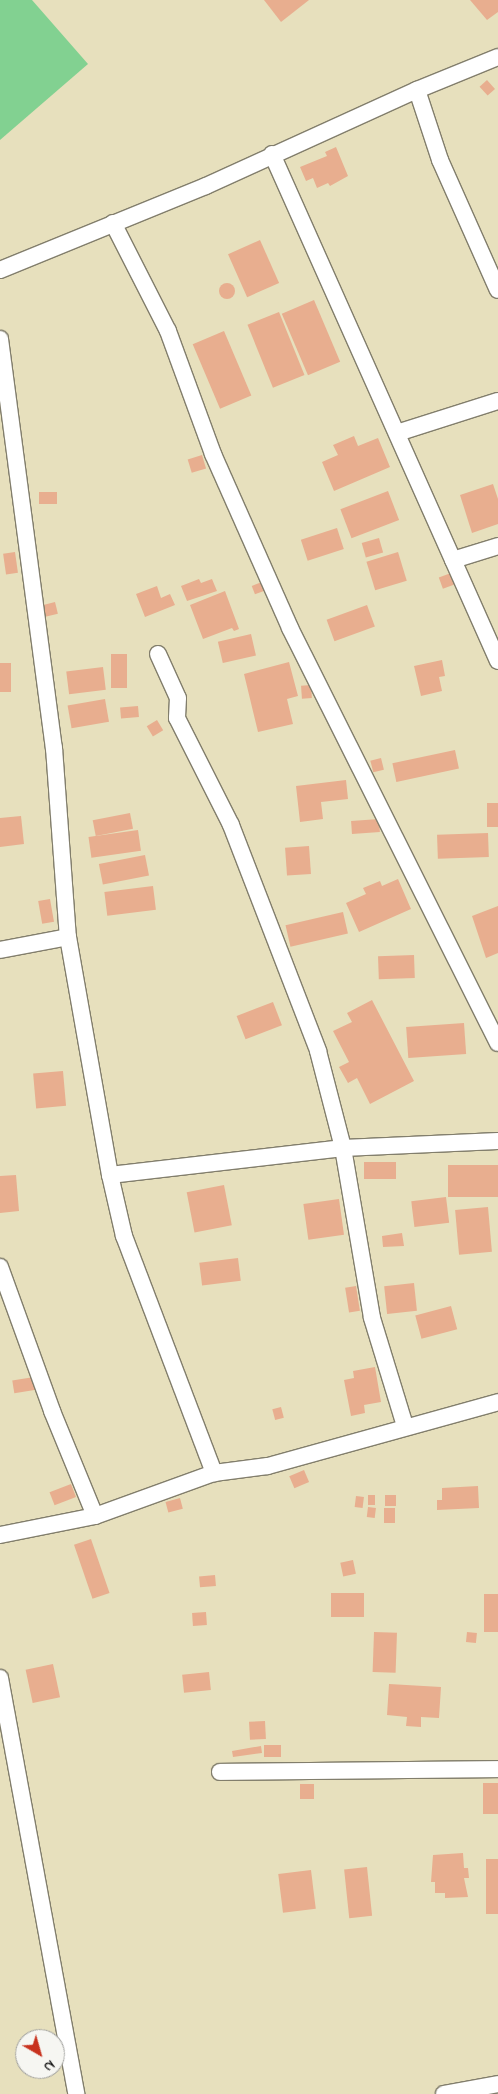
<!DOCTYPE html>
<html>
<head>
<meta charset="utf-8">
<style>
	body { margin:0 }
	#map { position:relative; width:498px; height:2094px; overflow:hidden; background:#e7e0bd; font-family:"Indie Flower",sans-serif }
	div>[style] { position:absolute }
	.green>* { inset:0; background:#82d191 }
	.building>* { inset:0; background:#e8ae8f; transform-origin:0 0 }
	.round { border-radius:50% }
	.roads { filter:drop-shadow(1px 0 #827e6c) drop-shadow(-1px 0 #827e6c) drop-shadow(0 1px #827e6c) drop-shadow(0 -1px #827e6c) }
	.street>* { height:16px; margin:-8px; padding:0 8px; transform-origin:8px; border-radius:8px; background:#fff }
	span { translate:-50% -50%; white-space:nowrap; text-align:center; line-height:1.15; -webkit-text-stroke:4px #f6f6f2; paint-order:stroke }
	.north { position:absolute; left:15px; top:2029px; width:50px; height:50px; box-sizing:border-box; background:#f6f6f2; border:1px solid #9f9f9c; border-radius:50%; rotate:142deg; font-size:14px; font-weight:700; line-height:20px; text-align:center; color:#1c1c1c }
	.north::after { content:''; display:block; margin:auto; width:18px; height:22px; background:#c8321e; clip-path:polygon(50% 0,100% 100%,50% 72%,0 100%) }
</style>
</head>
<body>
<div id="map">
	<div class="green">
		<div style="clip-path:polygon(0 0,32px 0,88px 64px,0 140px)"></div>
	</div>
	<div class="building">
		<div style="clip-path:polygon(264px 0,309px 0,281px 22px)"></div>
		<div style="clip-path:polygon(470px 0,498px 0,498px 12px,487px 20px)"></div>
		<div style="left:487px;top:80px;width:12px;height:10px;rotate:48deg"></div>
		<div style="clip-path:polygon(336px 147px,348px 176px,330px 186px,328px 183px,317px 188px,313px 178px,306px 181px,300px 167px,327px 156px,325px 152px)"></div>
		<div style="left:260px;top:240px;width:47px;height:35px;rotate:66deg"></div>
		<div class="round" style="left:219px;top:283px;width:16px;height:16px"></div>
		<div style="left:314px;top:300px;width:67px;height:35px;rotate:67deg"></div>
		<div style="left:279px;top:312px;width:68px;height:34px;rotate:68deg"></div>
		<div style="left:224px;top:331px;width:70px;height:34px;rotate:67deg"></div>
		<div style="clip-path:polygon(354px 436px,358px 446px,378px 438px,390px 467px,334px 491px,322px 462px,338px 455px,333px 445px)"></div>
		<div style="left:202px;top:455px;width:14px;height:15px;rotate:73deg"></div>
		<div style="clip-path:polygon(493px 484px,498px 499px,498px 524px,472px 533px,460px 495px)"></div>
		<div style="left:388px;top:491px;width:31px;height:51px;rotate:69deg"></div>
		<div style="left:39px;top:492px;width:18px;height:12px"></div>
		<div style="left:337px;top:528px;width:22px;height:38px;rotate:72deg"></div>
		<div style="left:379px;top:538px;width:15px;height:18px;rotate:74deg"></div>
		<div style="left:15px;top:552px;width:21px;height:12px;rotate:82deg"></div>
		<div style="left:398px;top:552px;width:30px;height:33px;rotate:73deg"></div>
		<div style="left:451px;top:573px;width:12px;height:13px;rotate:70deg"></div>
		<div style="clip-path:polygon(199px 579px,201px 583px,212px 579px,217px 591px,187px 601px,181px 586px)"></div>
		<div style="left:262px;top:582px;width:9px;height:11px;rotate:69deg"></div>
		<div style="clip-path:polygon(157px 586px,161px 598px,170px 594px,175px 605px,145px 617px,136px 594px)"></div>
		<div style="clip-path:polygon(225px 591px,239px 629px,234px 631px,232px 628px,203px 639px,190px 605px)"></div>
		<div style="left:55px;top:602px;width:12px;height:13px;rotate:76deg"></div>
		<div style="left:367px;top:605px;width:23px;height:43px;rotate:70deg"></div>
		<div style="left:251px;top:634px;width:22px;height:34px;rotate:77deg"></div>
		<div style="left:111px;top:654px;width:16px;height:34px"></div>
		<div style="clip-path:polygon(442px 660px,445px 676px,439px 677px,442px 691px,421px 696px,414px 666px)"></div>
		<div style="clip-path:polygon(289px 662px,298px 696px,287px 699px,293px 724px,258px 732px,244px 674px)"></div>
		<div style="left:0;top:663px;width:11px;height:29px"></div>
		<div style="left:103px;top:667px;width:23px;height:37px;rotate:83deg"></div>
		<div style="left:311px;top:685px;width:13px;height:10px;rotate:86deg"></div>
		<div style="left:105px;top:699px;width:23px;height:38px;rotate:80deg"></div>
		<div style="left:138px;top:706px;width:11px;height:18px;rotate:85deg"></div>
		<div style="left:157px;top:720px;width:12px;height:12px;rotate:59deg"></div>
		<div style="left:455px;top:750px;width:19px;height:64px;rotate:78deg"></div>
		<div style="left:381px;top:758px;width:12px;height:11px;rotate:76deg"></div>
		<div style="clip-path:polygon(346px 780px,348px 799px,321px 802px,323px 819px,300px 822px,296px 786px)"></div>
		<div style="left:498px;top:803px;width:24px;height:11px;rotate:90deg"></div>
		<div style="left:130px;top:813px;width:16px;height:38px;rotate:79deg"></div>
		<div style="clip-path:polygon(21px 816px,24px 844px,0 847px,0 818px)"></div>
		<div style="left:379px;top:819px;width:13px;height:28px;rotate:86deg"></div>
		<div style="left:138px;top:830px;width:21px;height:50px;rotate:82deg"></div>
		<div style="left:488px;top:833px;width:24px;height:51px;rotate:88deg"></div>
		<div style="left:309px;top:846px;width:28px;height:24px;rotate:86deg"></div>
		<div style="left:145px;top:855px;width:21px;height:47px;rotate:79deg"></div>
		<div style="clip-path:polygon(398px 879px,411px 909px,359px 932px,346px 903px,366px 894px,363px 888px,380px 881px,382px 886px)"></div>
		<div style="left:153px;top:886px;width:24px;height:49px;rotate:83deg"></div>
		<div style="left:50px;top:899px;width:23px;height:12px;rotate:80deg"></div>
		<div style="clip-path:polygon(498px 906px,498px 953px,486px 958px,472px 916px)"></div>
		<div style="left:343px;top:912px;width:22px;height:59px;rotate:77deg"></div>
		<div style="left:414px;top:955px;width:23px;height:36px;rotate:88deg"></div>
		<div style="clip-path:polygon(372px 1000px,414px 1081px,370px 1104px,357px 1078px,348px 1083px,339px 1067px,349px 1062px,333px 1031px,352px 1022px,347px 1013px)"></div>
		<div style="left:273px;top:1002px;width:25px;height:39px;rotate:69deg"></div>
		<div style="left:464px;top:1023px;width:31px;height:58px;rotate:86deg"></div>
		<div style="left:63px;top:1071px;width:35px;height:30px;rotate:85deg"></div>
		<div style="left:364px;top:1162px;width:32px;height:17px"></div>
		<div style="left:498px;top:1165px;width:32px;height:50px;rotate:90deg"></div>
		<div style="clip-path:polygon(16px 1175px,19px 1211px,0 1213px,0 1176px)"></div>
		<div style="left:224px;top:1185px;width:41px;height:38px;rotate:79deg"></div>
		<div style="left:446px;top:1197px;width:26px;height:35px;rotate:83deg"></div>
		<div style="left:339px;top:1199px;width:36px;height:36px;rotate:82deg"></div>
		<div style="left:488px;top:1207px;width:45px;height:33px;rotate:85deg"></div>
		<div style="clip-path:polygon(402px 1233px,404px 1246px,383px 1247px,382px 1236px)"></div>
		<div style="left:238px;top:1258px;width:23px;height:39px;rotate:83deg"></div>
		<div style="left:414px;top:1283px;width:28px;height:30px;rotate:84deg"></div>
		<div style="left:356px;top:1286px;width:25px;height:11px;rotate:81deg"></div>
		<div style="left:451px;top:1306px;width:24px;height:37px;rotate:75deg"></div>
		<div style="clip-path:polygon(375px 1367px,381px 1402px,364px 1405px,365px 1413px,351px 1416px,344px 1380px,354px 1378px,353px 1371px)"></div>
		<div style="left:34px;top:1377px;width:13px;height:22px;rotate:81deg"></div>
		<div style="left:281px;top:1407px;width:11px;height:9px;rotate:75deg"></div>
		<div style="left:304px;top:1470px;width:13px;height:16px;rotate:67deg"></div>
		<div style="left:71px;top:1484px;width:14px;height:23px;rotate:69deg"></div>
		<div style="clip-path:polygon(478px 1486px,479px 1508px,437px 1510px,437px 1500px,442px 1500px,442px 1488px)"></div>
		<div style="left:368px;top:1495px;width:7px;height:10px"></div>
		<div style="left:385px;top:1495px;width:11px;height:11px"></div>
		<div style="left:356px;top:1496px;width:8px;height:11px;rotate:7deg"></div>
		<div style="left:180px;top:1498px;width:11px;height:15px;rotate:75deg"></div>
		<div style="left:368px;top:1507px;width:8px;height:10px;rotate:7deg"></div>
		<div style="left:395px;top:1508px;width:15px;height:11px;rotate:90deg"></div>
		<div style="left:91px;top:1539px;width:57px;height:18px;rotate:71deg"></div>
		<div style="left:353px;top:1560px;width:14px;height:13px;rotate:78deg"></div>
		<div style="left:215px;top:1575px;width:11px;height:16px;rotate:85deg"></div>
		<div style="left:331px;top:1593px;width:33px;height:24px"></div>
		<div style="left:484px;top:1594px;width:14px;height:38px"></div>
		<div style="left:206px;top:1612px;width:13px;height:14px;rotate:86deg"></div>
		<div style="left:374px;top:1632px;width:23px;height:40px;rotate:2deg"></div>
		<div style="left:467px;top:1632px;width:10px;height:10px;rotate:6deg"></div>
		<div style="left:53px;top:1664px;width:34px;height:28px;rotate:78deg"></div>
		<div style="left:209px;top:1672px;width:18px;height:27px;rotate:84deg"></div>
		<div style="clip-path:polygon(389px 1684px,441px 1687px,439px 1718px,421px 1717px,421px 1727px,406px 1726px,407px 1717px,387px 1715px)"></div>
		<div style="left:265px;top:1721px;width:18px;height:16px;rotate:87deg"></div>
		<div style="left:264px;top:1745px;width:17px;height:12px"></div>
		<div style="clip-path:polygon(261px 1746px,262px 1753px,233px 1757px,232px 1751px)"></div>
		<div style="left:483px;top:1783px;width:15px;height:31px"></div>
		<div style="left:314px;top:1784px;width:15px;height:14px;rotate:90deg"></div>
		<div style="clip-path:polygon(463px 1853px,464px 1868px,468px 1868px,469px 1878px,464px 1878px,468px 1897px,445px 1898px,445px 1893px,435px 1893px,435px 1882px,431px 1882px,433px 1855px)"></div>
		<div style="left:486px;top:1859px;width:12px;height:55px"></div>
		<div style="left:367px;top:1867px;width:49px;height:23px;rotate:84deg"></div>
		<div style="left:311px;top:1870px;width:39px;height:33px;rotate:83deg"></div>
	</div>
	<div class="roads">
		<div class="street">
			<div style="left:417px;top:90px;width:74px;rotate:71.8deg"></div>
			<div style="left:440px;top:160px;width:142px;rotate:66deg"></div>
			<div style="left:272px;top:154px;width:555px;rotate:65.97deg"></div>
			<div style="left:113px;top:223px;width:121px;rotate:63deg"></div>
			<div style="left:168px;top:331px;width:131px;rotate:69.9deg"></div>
			<div style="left:213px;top:454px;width:190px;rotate:66.1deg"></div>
			<div style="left:290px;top:628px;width:464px;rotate:63.4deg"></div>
			<div style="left:0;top:270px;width:222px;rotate:-22.2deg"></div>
			<div style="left:206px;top:186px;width:232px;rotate:-24.5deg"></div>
			<div style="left:417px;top:90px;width:87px;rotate:-22.2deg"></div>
			<div style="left:0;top:339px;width:413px;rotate:82.5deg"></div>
			<div style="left:54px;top:748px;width:190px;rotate:85.8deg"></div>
			<div style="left:68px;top:937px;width:242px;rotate:80deg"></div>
			<div style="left:110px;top:1175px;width:63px;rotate:77.1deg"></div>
			<div style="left:124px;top:1236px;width:254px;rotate:69.2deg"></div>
			<div style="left:397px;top:433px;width:106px;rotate:-17.6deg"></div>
			<div style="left:453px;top:560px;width:47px;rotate:-17.3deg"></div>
			<div style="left:158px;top:654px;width:48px;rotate:65.6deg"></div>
			<div style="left:178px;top:698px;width:20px;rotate:93deg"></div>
			<div style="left:177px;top:718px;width:120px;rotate:63.2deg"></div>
			<div style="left:231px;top:825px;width:242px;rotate:68.9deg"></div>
			<div style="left:318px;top:1051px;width:100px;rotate:75.5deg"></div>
			<div style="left:343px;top:1148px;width:172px;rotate:80.3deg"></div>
			<div style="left:372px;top:1318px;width:113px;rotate:73deg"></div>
			<div style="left:0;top:950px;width:69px;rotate:-10.8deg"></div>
			<div style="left:110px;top:1175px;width:235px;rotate:-6.6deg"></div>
			<div style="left:343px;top:1148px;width:155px;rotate:-2.6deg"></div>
			<div style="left:0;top:1267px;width:153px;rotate:70.1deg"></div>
			<div style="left:52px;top:1411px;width:113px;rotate:67.7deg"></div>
			<div style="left:0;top:1535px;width:97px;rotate:-11.3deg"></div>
			<div style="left:95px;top:1516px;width:127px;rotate:-19.9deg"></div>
			<div style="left:214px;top:1473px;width:54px;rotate:-7.4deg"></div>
			<div style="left:268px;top:1466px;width:239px;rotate:-15.5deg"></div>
			<div style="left:0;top:1678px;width:423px;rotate:79.6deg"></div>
			<div style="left:220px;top:1772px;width:278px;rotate:-0.6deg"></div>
			<div style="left:444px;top:2094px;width:55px;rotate:-10.5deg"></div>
		</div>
	</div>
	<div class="north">N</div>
</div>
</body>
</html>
